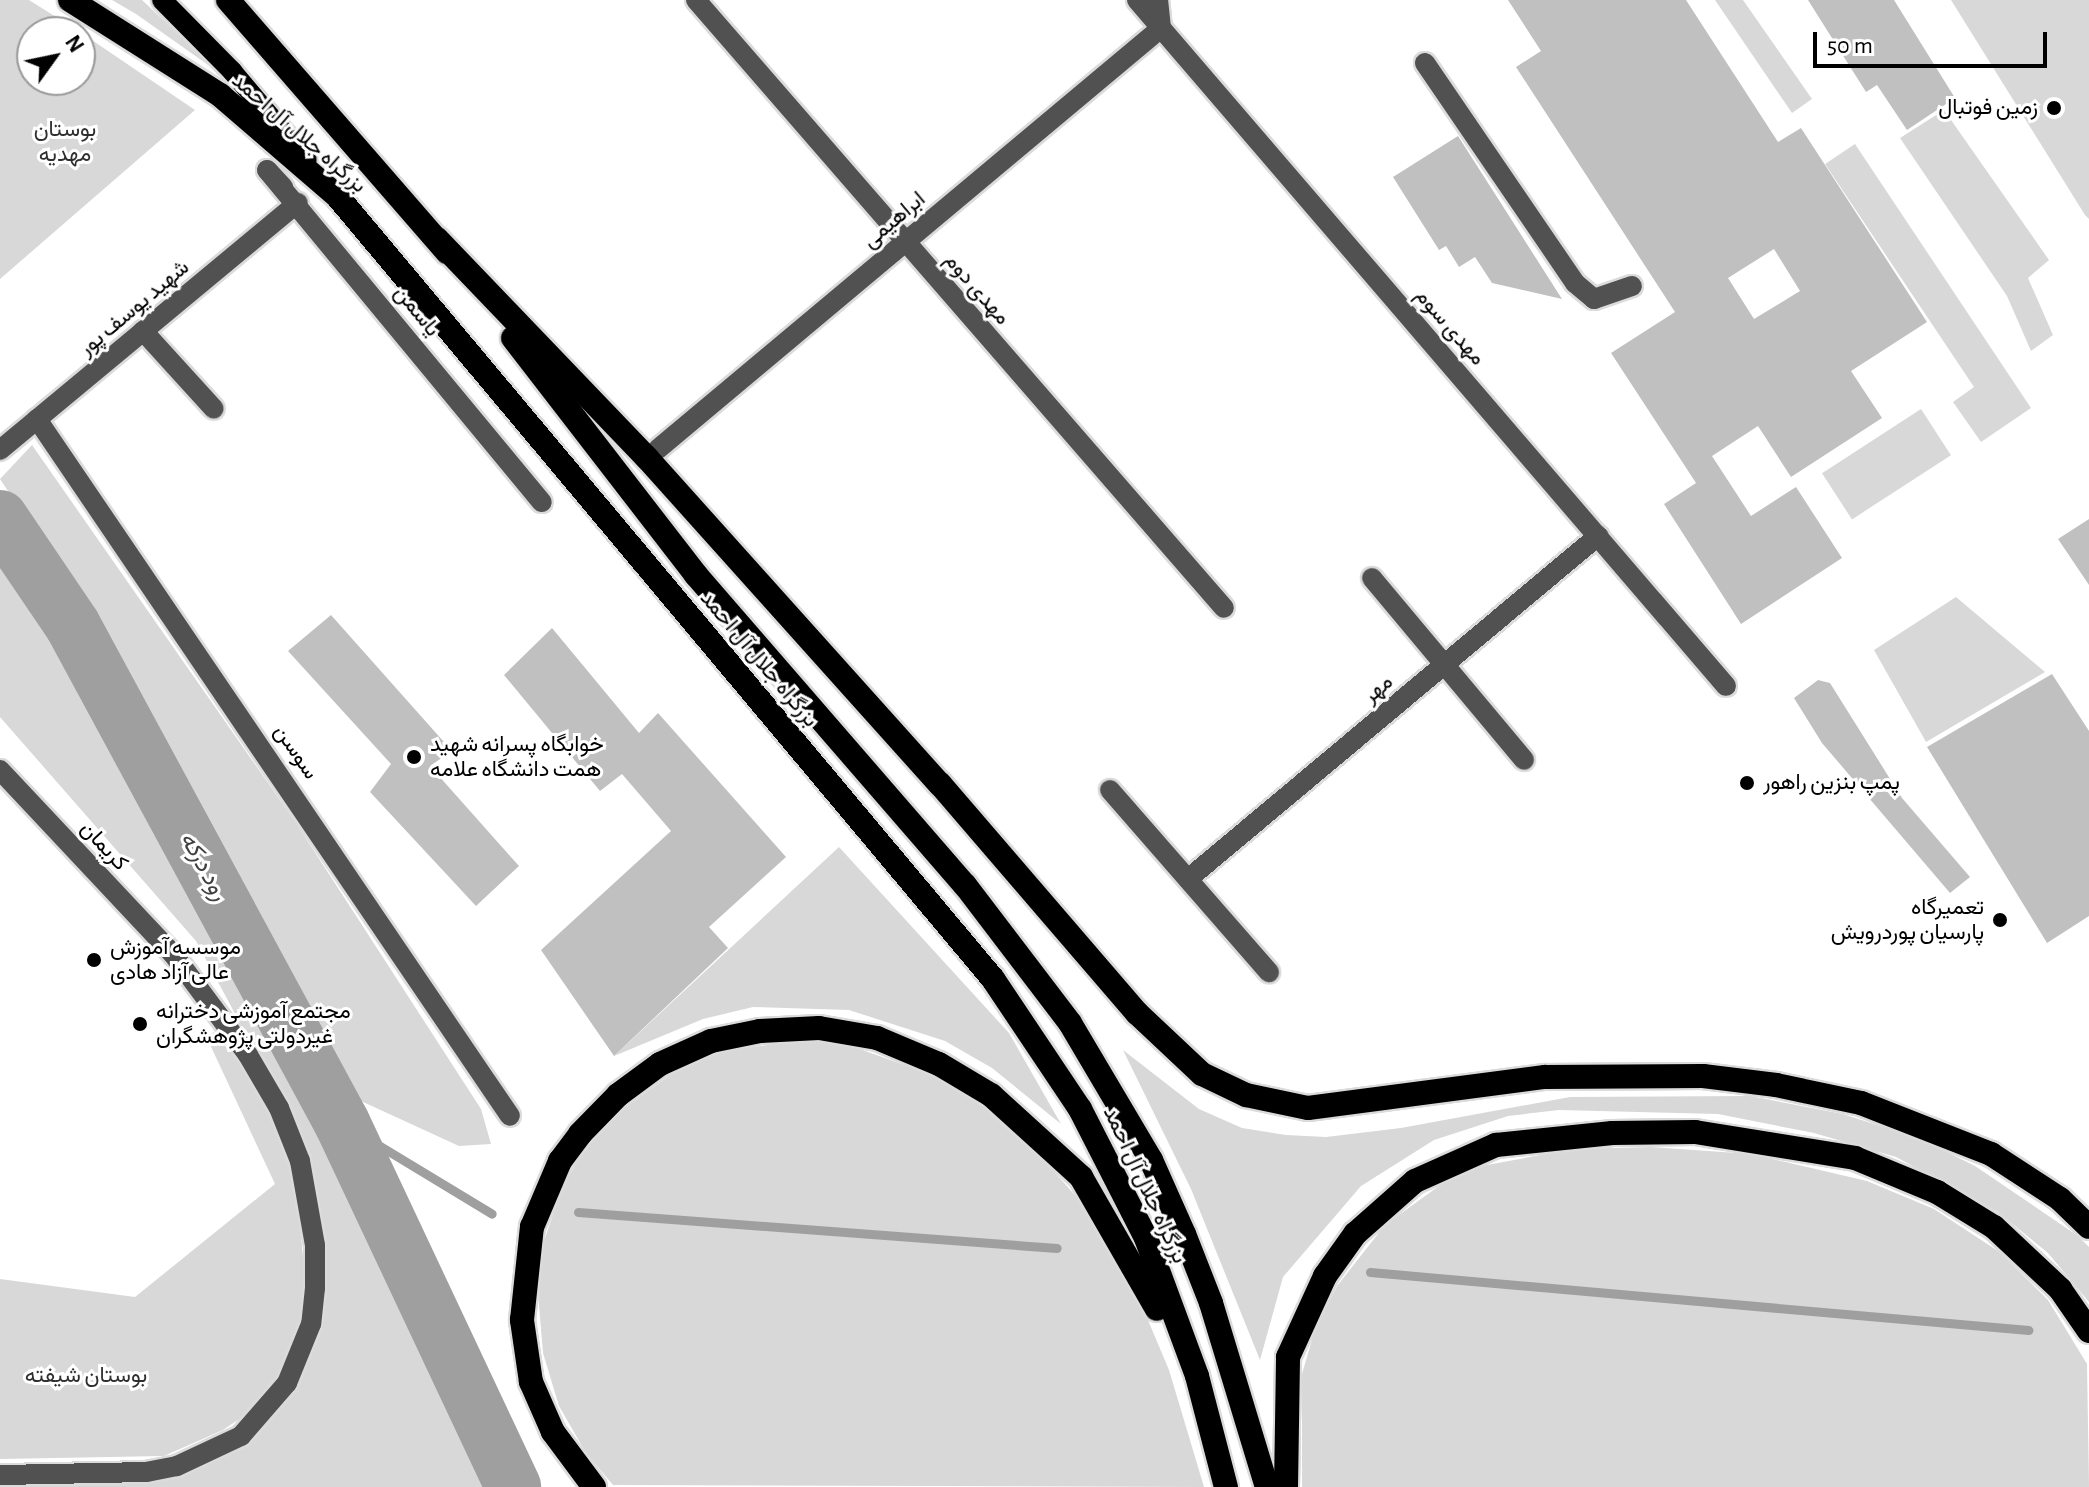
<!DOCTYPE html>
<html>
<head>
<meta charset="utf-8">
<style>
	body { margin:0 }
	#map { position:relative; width:2089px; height:1487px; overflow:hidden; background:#fff; font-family:"Alegreya Sans",Vazirmatn,sans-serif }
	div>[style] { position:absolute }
	.green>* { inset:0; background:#d8d8d8; transform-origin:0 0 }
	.stream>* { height:9px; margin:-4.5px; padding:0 4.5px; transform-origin:4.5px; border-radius:4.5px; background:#9f9f9f }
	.river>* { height:56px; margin:-28px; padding:0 28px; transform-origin:28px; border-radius:28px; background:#9f9f9f }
	.building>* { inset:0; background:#c0c0c0 }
	.roads { filter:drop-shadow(2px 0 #dbdbdb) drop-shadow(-2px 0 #dbdbdb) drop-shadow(0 2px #dbdbdb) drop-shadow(0 -2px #dbdbdb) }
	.minor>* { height:20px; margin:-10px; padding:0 10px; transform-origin:10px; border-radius:10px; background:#515151 }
	.major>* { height:20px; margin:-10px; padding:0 10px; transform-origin:10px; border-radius:10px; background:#000 }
	.highway>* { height:24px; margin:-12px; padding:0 12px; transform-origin:12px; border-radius:12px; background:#000 }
	.dots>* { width:22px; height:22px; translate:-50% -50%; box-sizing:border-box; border:4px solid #fff; border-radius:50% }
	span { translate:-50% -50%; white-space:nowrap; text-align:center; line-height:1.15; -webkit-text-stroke:6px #fff; paint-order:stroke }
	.poi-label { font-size:22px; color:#000 }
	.right { translate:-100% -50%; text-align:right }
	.left { translate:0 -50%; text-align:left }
	.park-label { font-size:22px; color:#2f2f2f }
	.street-label { font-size:22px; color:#000 }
	.water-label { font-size:24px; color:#404040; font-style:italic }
	.north { position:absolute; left:16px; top:16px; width:80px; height:80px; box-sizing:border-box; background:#fff; border:2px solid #999; border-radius:50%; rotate:57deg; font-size:22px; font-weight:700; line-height:32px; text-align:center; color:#000 }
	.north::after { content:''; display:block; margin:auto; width:28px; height:36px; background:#000; clip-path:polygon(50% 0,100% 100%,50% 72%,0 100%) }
	.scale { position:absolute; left:1813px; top:32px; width:234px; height:36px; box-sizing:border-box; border:4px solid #000; border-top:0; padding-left:10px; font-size:24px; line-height:28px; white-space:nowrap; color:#000; -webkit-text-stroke:6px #fff; paint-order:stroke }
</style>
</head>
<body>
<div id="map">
	<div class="green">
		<div style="clip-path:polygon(0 0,29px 0,80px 32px,32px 32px,32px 80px,80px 80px,80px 32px,195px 110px,0 279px)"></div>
		<div style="clip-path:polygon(112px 0,142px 0,221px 74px,136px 14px)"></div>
		<div style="clip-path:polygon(1715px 0,1743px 0,1812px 99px,1792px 113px)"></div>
		<div style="clip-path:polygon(1951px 0,2089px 0,2089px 219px,2085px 215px)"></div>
		<div style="clip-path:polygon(1944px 110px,2049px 260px,2028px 278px,2053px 335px,2031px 351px,2007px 296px,1900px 138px)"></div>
		<div style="clip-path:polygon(1855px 144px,2031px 408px,1981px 442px,1953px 402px,1974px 387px,1825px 164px)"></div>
		<div style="left:1921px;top:409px;width:55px;height:118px;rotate:57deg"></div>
		<div style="clip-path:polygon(32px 445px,296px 823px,481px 1109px,491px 1144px,459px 1146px,350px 1096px,86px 610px,0 479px)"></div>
		<div style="clip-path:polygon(0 543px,68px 648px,253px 987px,492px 1487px,19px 1487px,0 1484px,150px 1482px,224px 1455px,257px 1432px,308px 1359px,322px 1312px,324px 1271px,262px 1064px,196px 941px,0 717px)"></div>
		<div style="clip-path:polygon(1956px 597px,2045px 672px,1926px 742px,1874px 650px)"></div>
		<div style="clip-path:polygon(839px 847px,1009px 1033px,1061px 1124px,992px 1068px,945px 1041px,849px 1010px,753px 1007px,703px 1019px,614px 1056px)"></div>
		<div style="clip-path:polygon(218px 1030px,269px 1110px,287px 1150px,296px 1187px,306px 1286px,302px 1322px,278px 1378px,254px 1409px,223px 1430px,164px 1456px,0 1459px,0 1279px,135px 1297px,275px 1184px,206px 1036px)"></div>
		<div style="clip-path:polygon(807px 1040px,843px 1043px,935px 1076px,981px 1102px,1044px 1160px,1087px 1209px,1134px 1287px,1169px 1370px,1204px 1487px,613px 1485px,586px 1453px,559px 1406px,543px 1353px,538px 1294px,542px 1247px,561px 1191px,582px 1152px,614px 1116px,677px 1070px,719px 1051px)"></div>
		<div style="clip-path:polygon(1123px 1050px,1199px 1109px,1242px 1128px,1286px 1135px,1326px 1137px,1401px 1128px,1570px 1097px,1750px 1096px,1843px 1114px,1923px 1140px,1975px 1166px,2078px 1236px,2089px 1247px,2089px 1302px,2048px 1253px,1998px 1212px,1896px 1157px,1814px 1133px,1718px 1114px,1559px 1110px,1508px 1116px,1434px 1140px,1361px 1186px,1283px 1277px,1260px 1360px,1191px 1189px)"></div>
		<div style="clip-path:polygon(1651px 1147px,1751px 1154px,1867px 1181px,1934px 1209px,2001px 1253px,2048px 1300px,2087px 1364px,2089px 1487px,1302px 1487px,1302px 1374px,1315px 1329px,1337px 1286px,1385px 1225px,1450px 1178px,1482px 1166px,1572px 1149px)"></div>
	</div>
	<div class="stream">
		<div style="left:342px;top:1123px;width:175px;rotate:31.2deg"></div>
		<div style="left:578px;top:1212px;width:480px;rotate:4.3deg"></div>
		<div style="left:1370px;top:1272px;width:661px;rotate:5.04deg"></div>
	</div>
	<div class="river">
		<div style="left:0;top:518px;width:130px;rotate:55.9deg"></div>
		<div style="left:73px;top:626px;width:565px;rotate:61.58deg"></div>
		<div style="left:342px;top:1123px;width:402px;rotate:64.8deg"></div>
	</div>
	<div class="building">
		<div style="clip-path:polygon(evenodd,1508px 0,1686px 0,1778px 142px,1801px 128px,1927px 322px,1851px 371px,1882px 418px,1791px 477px,1758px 426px,1712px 456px,1751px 516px,1796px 487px,1842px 558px,1741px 624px,1664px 504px,1696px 483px,1611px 353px,1675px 312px,1516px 67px,1541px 51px,1508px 0,1774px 249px,1800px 291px,1754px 319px,1728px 278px,1774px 249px)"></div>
		<div style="clip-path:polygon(1808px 0,1894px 0,1955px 98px,1907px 130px,1877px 85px,1866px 92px)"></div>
		<div style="clip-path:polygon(1458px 136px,1562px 299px,1492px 283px,1475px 257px,1459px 267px,1446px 246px,1439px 250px,1393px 177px)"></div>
		<div style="clip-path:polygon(2089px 519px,2089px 585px,2058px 539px)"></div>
		<div style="clip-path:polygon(331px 615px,452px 751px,430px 766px,519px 866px,476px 906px,370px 792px,391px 764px,288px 651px)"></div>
		<div style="clip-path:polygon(552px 628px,639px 733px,658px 713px,786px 857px,709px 927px,728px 948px,614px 1056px,541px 950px,671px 831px,622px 774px,600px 791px,504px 675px)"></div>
		<div style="clip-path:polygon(2052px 674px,2089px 731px,2089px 916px,2047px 943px,1927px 747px)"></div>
		<div style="clip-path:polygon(1818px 680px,1830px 683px,1902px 798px,1970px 877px,1950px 893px,1822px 743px,1794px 698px)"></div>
	</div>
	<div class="roads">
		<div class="minor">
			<div style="left:696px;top:0;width:805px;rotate:49.03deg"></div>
			<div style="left:1137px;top:0;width:904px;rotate:49.35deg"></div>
			<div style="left:1425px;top:63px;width:266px;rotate:55.7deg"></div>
			<div style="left:1575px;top:283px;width:25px;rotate:40deg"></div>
			<div style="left:1594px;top:299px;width:40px;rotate:-18.9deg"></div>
			<div style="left:283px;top:187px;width:23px;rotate:-133deg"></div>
			<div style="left:267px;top:170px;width:431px;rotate:50.4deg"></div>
			<div style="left:143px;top:331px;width:105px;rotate:47.7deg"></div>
			<div style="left:37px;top:419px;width:842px;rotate:55.84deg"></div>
			<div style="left:658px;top:449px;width:656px;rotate:-39.93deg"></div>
			<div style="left:1161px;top:28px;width:28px;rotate:-96deg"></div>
			<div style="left:0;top:450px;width:387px;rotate:-39.7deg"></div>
			<div style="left:1372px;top:578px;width:237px;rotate:50.1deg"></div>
			<div style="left:0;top:770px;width:253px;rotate:46.8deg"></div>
			<div style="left:173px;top:954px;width:126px;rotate:53.4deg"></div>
			<div style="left:248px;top:1055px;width:61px;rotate:59.7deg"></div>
			<div style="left:279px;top:1108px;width:57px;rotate:68.4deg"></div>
			<div style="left:300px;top:1161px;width:85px;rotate:79.9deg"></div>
			<div style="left:315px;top:1245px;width:43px;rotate:90deg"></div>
			<div style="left:315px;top:1288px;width:36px;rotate:96deg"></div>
			<div style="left:311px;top:1324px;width:64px;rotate:112.1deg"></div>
			<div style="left:287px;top:1383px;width:70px;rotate:131deg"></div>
			<div style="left:241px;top:1436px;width:71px;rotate:154.9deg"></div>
			<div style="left:177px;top:1466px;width:32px;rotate:169deg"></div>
			<div style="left:146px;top:1472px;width:146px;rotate:178.8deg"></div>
			<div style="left:1110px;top:790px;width:242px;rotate:48.9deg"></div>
			<div style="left:1188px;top:879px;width:535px;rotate:-39.92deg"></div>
		</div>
		<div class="major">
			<div style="left:162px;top:0;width:100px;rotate:45.4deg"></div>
			<div style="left:232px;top:71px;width:116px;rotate:49.9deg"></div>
		</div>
		<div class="highway">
			<div style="left:70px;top:0;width:178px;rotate:32.3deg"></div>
			<div style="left:220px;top:95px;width:156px;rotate:40.8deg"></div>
			<div style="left:338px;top:197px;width:1020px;rotate:50.05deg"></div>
			<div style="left:993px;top:979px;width:156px;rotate:56.2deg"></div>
			<div style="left:1080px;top:1109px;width:145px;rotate:62.9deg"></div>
			<div style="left:1146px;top:1238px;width:147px;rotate:69.7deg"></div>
			<div style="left:1197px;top:1376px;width:115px;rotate:75.4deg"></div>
			<div style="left:228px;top:0;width:334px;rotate:49deg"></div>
			<div style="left:437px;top:239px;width:303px;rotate:46.2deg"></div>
			<div style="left:647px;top:458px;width:438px;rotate:48.1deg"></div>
			<div style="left:940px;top:784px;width:302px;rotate:49.3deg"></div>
			<div style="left:1137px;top:1013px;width:89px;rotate:43.2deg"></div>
			<div style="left:1202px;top:1074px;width:49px;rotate:25.5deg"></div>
			<div style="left:1246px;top:1095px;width:63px;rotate:11.8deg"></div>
			<div style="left:1308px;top:1108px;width:239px;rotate:-7.5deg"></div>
			<div style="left:1545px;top:1077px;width:158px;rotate:-0.4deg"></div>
			<div style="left:1703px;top:1076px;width:74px;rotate:7deg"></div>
			<div style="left:1776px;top:1085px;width:87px;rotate:12deg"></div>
			<div style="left:1861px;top:1103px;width:140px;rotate:21.4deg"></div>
			<div style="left:1991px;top:1154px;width:82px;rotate:33.1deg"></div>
			<div style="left:2060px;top:1199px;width:40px;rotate:44deg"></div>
			<div style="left:513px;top:338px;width:299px;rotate:52.3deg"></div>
			<div style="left:696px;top:575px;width:410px;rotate:49.1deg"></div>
			<div style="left:965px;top:885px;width:173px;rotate:52.7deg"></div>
			<div style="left:1070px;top:1023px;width:159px;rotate:59.4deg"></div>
			<div style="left:1151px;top:1160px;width:81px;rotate:66deg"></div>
			<div style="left:1184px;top:1234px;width:74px;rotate:68.6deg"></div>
			<div style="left:1211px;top:1303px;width:192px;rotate:73.1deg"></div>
			<div style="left:594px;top:1487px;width:69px;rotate:-126.7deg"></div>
			<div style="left:553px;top:1432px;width:55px;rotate:-113.7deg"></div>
			<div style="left:531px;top:1382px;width:63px;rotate:-98.3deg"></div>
			<div style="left:522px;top:1320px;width:94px;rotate:-83.9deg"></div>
			<div style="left:532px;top:1227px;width:72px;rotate:-67deg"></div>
			<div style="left:560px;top:1161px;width:34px;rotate:-53deg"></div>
			<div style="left:580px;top:1134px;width:54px;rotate:-45.7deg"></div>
			<div style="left:618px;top:1095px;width:52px;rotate:-36.4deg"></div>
			<div style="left:660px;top:1064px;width:56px;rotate:-24.3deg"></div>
			<div style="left:711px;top:1041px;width:50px;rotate:-11.5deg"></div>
			<div style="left:760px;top:1031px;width:59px;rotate:-2.9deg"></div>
			<div style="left:819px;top:1028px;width:59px;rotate:9.8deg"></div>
			<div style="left:877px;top:1038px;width:67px;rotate:22.8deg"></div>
			<div style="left:939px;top:1064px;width:61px;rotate:30.8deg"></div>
			<div style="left:991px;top:1095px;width:122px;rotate:42.3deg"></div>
			<div style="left:1081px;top:1177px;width:152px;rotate:60.1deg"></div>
			<div style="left:1286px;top:1487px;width:130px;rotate:-89.1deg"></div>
			<div style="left:1288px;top:1357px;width:89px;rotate:-65.4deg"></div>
			<div style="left:1325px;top:1276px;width:52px;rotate:-54.5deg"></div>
			<div style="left:1355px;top:1234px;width:80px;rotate:-41.5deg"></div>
			<div style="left:1415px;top:1181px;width:89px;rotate:-24deg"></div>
			<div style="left:1496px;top:1145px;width:117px;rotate:-5.9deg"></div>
			<div style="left:1612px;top:1133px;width:83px;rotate:-0.7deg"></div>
			<div style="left:1695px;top:1132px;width:162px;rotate:9.2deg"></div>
			<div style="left:1855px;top:1158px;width:89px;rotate:22.5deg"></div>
			<div style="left:1937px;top:1192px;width:67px;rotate:31.6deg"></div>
			<div style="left:1994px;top:1227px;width:91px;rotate:43.2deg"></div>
			<div style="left:2060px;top:1289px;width:51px;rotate:55.4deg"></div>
		</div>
	</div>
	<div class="dots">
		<div style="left:2054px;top:108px;background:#000"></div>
		<div style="left:414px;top:757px;background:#000"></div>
		<div style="left:1747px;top:783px;background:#000"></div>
		<div style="left:2000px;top:920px;background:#000"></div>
		<div style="left:94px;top:960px;background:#000"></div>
		<div style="left:140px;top:1024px;background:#000"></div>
	</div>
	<div class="poi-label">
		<span class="right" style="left:2038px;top:108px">زمین فوتبال</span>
		<span class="left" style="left:430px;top:757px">خوابگاه پسرانه شهید<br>همت دانشگاه علامه</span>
		<span class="left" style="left:1763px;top:783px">پمپ بنزین راهور</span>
		<span class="right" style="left:1984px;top:920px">تعمیرگاه<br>پارسیان پوردرویش</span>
		<span class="left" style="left:110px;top:960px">موسسه آموزش<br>عالی آزاد هادی</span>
		<span class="left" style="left:156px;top:1024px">مجتمع آموزشی دخترانه<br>غیردولتی پژوهشگران</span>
	</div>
	<div class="park-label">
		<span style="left:65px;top:142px">بوستان<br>مهدیه</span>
		<span style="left:86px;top:1376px">بوستان شیفته</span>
	</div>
	<div class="street-label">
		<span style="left:299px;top:133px;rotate:41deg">بزرگراه جلال آل احمد</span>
		<span style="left:894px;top:220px;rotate:-40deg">ابراهیمی</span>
		<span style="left:977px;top:289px;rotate:49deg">مهدی دوم</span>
		<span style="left:134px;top:308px;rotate:-40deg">شهید یوسف پور</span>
		<span style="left:417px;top:311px;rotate:51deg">یاسمن</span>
		<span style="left:1450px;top:327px;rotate:49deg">مهدی سوم</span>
		<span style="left:759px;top:659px;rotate:50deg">بزرگراه جلال آل احمد</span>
		<span style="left:1378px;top:689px;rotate:-40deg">مهر</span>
		<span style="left:296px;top:752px;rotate:56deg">سوسن</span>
		<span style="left:104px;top:846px;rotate:47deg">کریمان</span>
		<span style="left:1145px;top:1185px;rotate:65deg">بزرگراه جلال آل احمد</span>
	</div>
	<div class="water-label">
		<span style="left:203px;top:867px;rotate:62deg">رود درکه</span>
	</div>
	<div class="north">N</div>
	<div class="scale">50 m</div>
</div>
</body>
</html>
